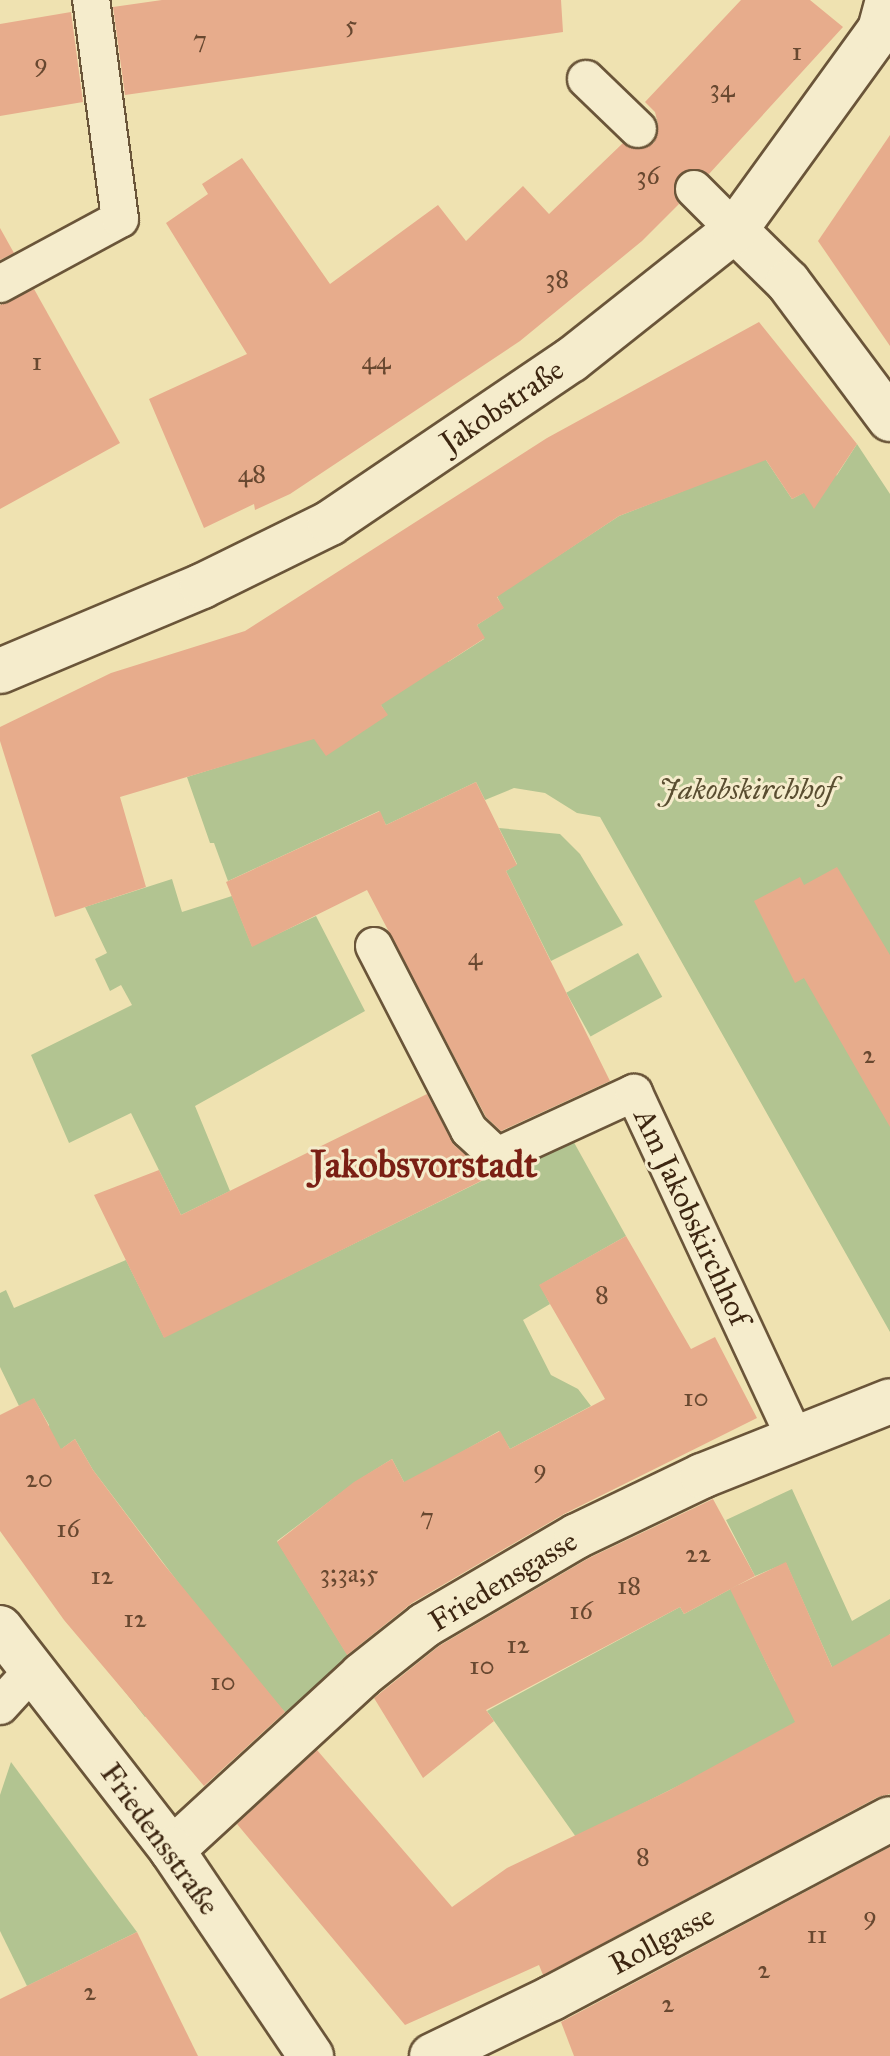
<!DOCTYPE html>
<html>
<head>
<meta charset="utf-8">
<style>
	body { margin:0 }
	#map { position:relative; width:890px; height:2056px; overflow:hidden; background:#efe2b1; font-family:"IM FELL Great Primer",serif }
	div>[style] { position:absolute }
	.green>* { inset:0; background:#b2c491; transform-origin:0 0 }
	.building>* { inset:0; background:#e7ac8c }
	.roads { filter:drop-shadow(2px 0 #6a5539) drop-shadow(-2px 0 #6a5539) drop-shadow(0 2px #6a5539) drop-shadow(0 -2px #6a5539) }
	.service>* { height:36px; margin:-18px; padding:0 18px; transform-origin:18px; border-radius:18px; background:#f5eccc }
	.minor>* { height:44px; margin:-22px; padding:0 22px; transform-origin:22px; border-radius:22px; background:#f5eccc }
	.tertiary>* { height:44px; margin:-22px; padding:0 22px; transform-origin:22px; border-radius:22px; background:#f5eccc }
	span { translate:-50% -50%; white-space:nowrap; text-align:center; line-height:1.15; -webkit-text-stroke:6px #f5eccc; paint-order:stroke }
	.number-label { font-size:26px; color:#684830 }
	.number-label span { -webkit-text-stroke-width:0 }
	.street-label { font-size:30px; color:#3d2611 }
	.park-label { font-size:30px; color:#5a4e31; font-style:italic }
	.district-label { font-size:38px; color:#7a1f14; font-weight:700 }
</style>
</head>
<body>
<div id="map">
	<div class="green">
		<div style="clip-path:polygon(857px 444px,890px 494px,890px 1332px,600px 817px,577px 813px,545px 793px,514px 788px,485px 800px,476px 782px,386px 825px,379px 811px,228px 881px,214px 843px,210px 843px,187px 777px,387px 715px,373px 692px,438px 648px,448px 662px,484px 639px,477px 625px,503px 608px,497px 596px,619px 516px,683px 491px,760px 451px,792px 499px,837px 475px)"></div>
		<div style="clip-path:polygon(499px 828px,560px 834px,580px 854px,623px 925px,551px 961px,506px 871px,517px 864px)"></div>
		<div style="clip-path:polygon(172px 879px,182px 912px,232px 896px,252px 946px,316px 916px,365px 1011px,195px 1106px,230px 1191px,181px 1215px,131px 1113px,69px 1143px,31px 1055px,132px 1005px,121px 985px,110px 991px,95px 959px,107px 953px,85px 907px)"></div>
		<div style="left:638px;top:953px;width:50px;height:82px;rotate:61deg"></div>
		<div style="clip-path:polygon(571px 1137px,626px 1236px,540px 1285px,550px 1304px,523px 1320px,551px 1375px,578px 1389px,591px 1406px,510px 1449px,499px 1431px,405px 1484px,392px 1459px,354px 1483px,277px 1541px,350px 1659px,289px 1717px,229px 1648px,145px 1717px,111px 1674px,196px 1606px,93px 1470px,75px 1439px,45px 1461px,49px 1425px,34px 1399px,19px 1406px,0 1367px,0 1293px,6px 1290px,14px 1308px,126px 1260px,164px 1337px)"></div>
		<div style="clip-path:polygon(792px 1489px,852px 1621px,890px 1599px,890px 1634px,844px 1694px,786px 1563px,755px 1576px,726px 1520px)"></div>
		<div style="clip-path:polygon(738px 1585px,763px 1635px,755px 1639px,775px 1681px,816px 1710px,750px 1750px,576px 1837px,487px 1711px,680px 1607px,684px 1614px)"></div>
		<div style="clip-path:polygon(11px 1762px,137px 1932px,27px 1986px,0 1931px,0 1795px)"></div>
	</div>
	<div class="building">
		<div style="clip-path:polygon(162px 0,561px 0,563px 32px,125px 95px,113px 7px)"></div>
		<div style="clip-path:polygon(741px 0,810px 0,843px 27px,709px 174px,689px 169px,679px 175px,674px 194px,679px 204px,642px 241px,520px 341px,290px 494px,255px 510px,254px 504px,204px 528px,149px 399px,247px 354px,166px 223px,208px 194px,202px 184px,242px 158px,330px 284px,438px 205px,466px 241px,523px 186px,549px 214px,623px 143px,634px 149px,654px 143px,658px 124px,655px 112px,645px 102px)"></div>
		<div style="clip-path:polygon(71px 12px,83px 102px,0 116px,0 24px)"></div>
		<div style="clip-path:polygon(890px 135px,890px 346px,818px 241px)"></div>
		<div style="clip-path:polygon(0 228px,14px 253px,0 260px)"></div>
		<div style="clip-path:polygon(34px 289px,120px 443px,0 509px,0 305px)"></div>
		<div style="clip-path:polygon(759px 322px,857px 444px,814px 509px,804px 493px,792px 499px,766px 460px,619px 516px,497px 597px,504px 608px,477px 625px,485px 638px,381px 705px,388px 715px,326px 756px,314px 739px,120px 797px,146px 887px,55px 917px,0 741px,0 727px,111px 673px,245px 631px,547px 438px)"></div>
		<div style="clip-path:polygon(476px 782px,517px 865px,506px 871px,610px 1081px,501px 1131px,486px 1117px,367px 890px,252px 947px,226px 882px,380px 811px,386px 825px)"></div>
		<div style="clip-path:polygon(837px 867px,890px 955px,890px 1127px,804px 978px,795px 983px,754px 901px,800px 877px,804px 885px)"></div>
		<div style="clip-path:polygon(427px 1094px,454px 1145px,491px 1176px,164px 1338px,94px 1195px,159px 1170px,181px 1215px)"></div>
		<div style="clip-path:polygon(626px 1236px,691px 1349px,715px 1337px,757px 1418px,564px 1514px,412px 1603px,347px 1655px,277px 1542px,354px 1482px,392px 1459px,404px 1482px,500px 1431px,510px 1449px,605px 1399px,539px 1285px)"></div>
		<div style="clip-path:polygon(34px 1398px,61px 1449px,75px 1439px,93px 1470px,162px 1562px,285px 1712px,204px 1786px,64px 1620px,0 1531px,0 1415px)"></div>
		<div style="clip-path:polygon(713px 1499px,755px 1576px,684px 1614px,680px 1607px,486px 1710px,494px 1721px,423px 1778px,374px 1698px,439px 1646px,589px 1558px)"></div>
		<div style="clip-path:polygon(786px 1562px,832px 1667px,890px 1634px,890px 1794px,878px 1797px,543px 1975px,539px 1965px,405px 2025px,237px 1824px,317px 1750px,452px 1907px,507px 1868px,668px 1791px,795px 1722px,730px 1589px)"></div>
		<div style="clip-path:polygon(890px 1847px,890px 2056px,574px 2056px,561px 2022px)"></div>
		<div style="clip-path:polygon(137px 1932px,198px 2056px,0 2056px,0 1999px)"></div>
	</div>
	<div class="roads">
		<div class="service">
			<div style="left:586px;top:79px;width:72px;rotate:43.9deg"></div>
			<div style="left:694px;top:189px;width:58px;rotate:45deg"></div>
			<div style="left:0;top:284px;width:136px;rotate:-28.4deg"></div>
			<div style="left:120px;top:219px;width:221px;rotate:-97.5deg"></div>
			<div style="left:374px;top:946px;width:207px;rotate:62.7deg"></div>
			<div style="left:469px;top:1130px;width:38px;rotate:43deg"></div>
			<div style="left:497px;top:1156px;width:151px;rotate:-24.7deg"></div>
			<div style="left:634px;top:1093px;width:382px;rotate:65deg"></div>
			<div style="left:0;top:1706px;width:49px;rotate:-47.5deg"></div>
		</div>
		<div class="minor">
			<div style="left:735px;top:230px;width:74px;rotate:44.5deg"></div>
			<div style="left:788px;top:282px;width:171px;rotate:53.3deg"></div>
			<div style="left:0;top:671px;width:219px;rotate:-22.8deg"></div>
			<div style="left:202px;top:586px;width:143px;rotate:-26.2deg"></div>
			<div style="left:330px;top:523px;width:291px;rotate:-34.1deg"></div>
			<div style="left:571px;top:360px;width:209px;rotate:-38.4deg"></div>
			<div style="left:735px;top:230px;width:247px;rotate:-54.1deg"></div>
			<div style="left:880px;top:30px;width:31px;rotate:-75deg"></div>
			<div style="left:172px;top:1850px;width:258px;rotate:-42.6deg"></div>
			<div style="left:362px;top:1675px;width:80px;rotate:-38.4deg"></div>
			<div style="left:425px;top:1625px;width:176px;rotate:-30.4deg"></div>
			<div style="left:577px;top:1536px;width:139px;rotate:-25.6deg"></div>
			<div style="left:702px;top:1476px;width:202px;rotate:-21.7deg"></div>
			<div style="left:432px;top:2056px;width:133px;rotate:-25.8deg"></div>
			<div style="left:552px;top:1998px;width:382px;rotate:-27.9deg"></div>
		</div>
		<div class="tertiary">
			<div style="left:0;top:1628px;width:281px;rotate:52.2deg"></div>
			<div style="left:172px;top:1850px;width:249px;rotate:56deg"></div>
		</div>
	</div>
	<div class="number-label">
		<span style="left:351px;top:25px">5</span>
		<span style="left:200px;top:40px">7</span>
		<span style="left:797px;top:52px">1</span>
		<span style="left:41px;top:63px">9</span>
		<span style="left:722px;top:89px">34</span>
		<span style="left:648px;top:176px">36</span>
		<span style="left:557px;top:279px">38</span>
		<span style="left:376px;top:361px">44</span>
		<span style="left:37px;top:362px">1</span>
		<span style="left:252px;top:474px">48</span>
		<span style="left:475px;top:957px">4</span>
		<span style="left:869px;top:1055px">2</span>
		<span style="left:602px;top:1295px">8</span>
		<span style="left:696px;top:1398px">10</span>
		<span style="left:540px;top:1469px">9</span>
		<span style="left:39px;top:1479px">20</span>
		<span style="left:427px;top:1517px">7</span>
		<span style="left:68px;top:1529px">16</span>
		<span style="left:698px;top:1554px">22</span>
		<span style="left:349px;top:1574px">3;3a;5</span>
		<span style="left:102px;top:1576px">12</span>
		<span style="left:629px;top:1586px">18</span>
		<span style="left:581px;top:1611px">16</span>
		<span style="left:135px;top:1619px">12</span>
		<span style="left:518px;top:1645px">12</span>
		<span style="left:482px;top:1666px">10</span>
		<span style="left:223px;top:1682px">10</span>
		<span style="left:643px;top:1857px">8</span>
		<span style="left:870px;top:1916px">9</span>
		<span style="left:817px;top:1935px">11</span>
		<span style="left:764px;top:1970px">2</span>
		<span style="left:90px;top:1992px">2</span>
		<span style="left:668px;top:2004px">2</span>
	</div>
	<div class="street-label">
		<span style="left:502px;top:406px;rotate:-34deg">Jakobstraße</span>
		<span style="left:692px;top:1217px;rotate:65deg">Am Jakobskirchhof</span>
		<span style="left:503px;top:1581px;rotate:-31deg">Friedensgasse</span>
		<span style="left:160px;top:1839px;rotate:54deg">Friedensstraße</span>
		<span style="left:662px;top:1940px;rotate:-28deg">Rollgasse</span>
	</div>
	<div class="park-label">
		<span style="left:747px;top:789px">Jakobskirchhof</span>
	</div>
	<div class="district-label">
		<span style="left:424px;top:1165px">Jakobsvorstadt</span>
	</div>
</div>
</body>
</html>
